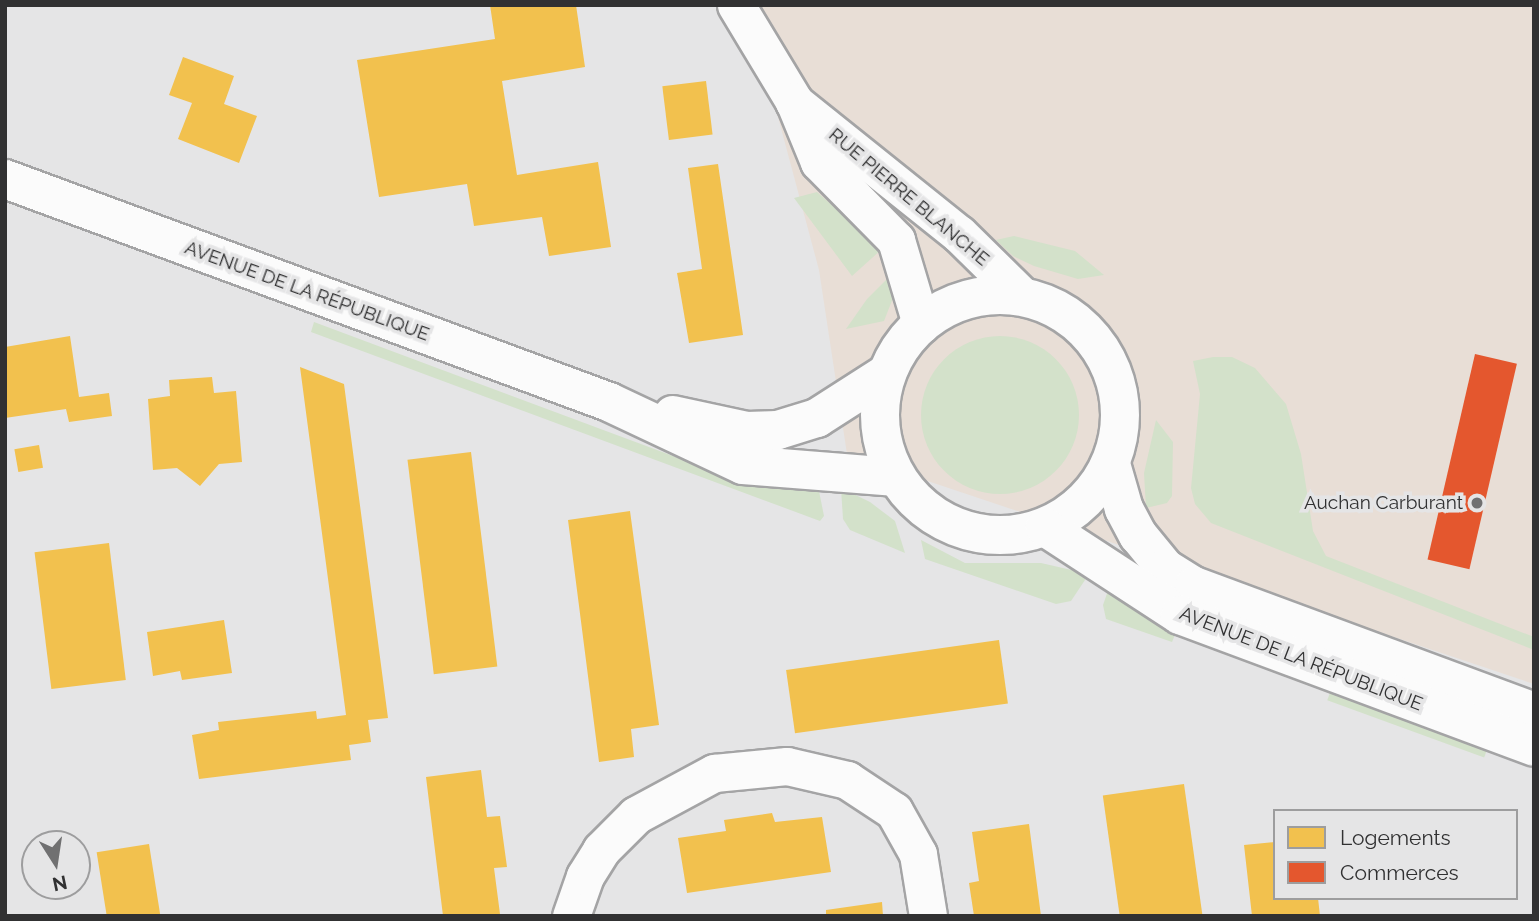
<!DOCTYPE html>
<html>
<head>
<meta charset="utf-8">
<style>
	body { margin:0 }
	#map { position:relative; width:1539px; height:921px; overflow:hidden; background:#e5e5e6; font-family:Raleway,sans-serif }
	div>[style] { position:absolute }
	.commercial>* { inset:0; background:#e8ded6 }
	.green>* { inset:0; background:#d3e1ca; transform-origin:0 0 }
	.round { border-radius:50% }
	.homes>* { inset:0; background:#f2c14e; transform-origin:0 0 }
	.shops>* { inset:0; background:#e4572e; transform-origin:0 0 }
	.roads { filter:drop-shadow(2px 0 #a4a4a5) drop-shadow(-2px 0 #a4a4a5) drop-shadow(0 2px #a4a4a5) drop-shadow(0 -2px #a4a4a5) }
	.street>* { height:37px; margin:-18.5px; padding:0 18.5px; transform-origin:18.5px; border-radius:18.5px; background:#fbfbfb }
	.primary>* { height:38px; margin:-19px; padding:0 19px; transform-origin:19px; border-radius:19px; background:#fbfbfb }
	.primary>.ring { margin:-19px; padding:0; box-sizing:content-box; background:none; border:38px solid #fbfbfb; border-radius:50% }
	.dots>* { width:19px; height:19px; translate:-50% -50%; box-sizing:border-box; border:4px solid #e5e5e6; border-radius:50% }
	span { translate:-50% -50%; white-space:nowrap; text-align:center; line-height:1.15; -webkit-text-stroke:7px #e5e5e6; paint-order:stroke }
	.street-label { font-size:19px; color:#313132 }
	.poi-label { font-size:19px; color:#313132 }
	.right { translate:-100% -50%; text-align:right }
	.frame { position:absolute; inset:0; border:7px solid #313132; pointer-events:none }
	.legend { position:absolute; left:1273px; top:809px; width:245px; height:91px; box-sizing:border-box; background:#e5e5e6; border:2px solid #9d9d9e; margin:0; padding:9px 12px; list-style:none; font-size:21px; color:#313132 }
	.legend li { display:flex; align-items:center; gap:14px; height:35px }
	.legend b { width:35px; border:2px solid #9d9d9e }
	.north { position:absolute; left:21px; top:830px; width:70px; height:70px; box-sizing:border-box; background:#e5e5e6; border:2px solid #9d9d9e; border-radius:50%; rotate:168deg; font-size:19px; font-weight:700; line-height:28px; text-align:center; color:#313132 }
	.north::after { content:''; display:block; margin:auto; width:24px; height:32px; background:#707071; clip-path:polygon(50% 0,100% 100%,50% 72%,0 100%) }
</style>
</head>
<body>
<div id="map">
	<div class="commercial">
		<div style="clip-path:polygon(748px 5px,1534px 5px,1534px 684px,847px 454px,819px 270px)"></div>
	</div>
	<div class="green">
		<div style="clip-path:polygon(817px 192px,882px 249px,852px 276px,794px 198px)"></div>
		<div style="clip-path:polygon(1014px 236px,1075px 251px,1104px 275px,1078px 279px,1034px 266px,1013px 256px,996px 240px)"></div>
		<div style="clip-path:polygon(894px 272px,893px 298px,884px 321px,846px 329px,867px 299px)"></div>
		<div style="clip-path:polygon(314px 322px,708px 469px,818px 486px,824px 516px,820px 521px,311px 332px)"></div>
		<div class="round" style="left:921px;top:336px;width:158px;height:158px"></div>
		<div style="clip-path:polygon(1213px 357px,1232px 357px,1255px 368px,1286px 404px,1301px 454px,1313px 531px,1326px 556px,1534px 637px,1534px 650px,1211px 523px,1195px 504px,1191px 488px,1200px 394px,1193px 361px)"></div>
		<div style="clip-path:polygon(1156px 420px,1173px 442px,1172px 496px,1167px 503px,1146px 508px,1144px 473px)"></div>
		<div style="clip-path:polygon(841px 488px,870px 502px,895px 521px,905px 553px,850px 530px,843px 519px)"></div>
		<div style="clip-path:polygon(921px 540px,965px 563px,1041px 563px,1089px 574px,1071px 601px,1056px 604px,925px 559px)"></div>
		<div style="clip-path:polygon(1110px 585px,1177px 630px,1172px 642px,1106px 619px,1103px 605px)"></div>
		<div style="left:1331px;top:690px;width:167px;height:11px;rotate:20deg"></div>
	</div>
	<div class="homes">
		<div style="clip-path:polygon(490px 5px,576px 5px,585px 67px,502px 81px,517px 175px,598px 162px,611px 247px,549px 256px,542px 217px,474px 226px,467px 184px,379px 197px,357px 60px,495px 39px)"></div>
		<div style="clip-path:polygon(183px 57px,234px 76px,224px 104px,257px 116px,239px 163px,178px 139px,192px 103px,169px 95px)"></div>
		<div style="left:706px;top:81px;width:54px;height:44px;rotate:83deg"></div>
		<div style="clip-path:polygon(718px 164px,743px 335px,689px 343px,677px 273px,702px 269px,688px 168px)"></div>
		<div style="clip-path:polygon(70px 336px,79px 397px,109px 393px,112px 416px,69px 422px,66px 409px,5px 418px,5px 347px)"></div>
		<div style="clip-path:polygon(300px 367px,344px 384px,388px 718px,368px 720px,371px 742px,349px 745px,351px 760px,199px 779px,192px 735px,219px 730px,218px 722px,316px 711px,317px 719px,346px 715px)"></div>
		<div style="clip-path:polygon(212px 377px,214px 393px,236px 391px,242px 462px,219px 464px,200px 486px,177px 468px,153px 470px,148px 399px,170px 396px,169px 380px)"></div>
		<div style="left:39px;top:445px;width:23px;height:25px;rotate:80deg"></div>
		<div style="left:471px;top:452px;width:216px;height:64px;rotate:83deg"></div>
		<div style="clip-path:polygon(630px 511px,659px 725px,631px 729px,634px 757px,599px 762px,568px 520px)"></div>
		<div style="left:109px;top:543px;width:138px;height:75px;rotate:83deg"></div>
		<div style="clip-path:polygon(224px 620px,232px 673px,182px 680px,180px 671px,153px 676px,147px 632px)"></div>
		<div style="left:999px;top:640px;width:64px;height:215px;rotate:82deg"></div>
		<div style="clip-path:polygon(481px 770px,487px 817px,500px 816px,507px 867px,494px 868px,500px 914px,443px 916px,426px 777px)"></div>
		<div style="left:1184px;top:784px;width:133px;height:82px;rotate:82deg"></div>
		<div style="clip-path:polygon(772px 813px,775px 822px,822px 817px,831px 872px,687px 893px,678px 838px,726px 831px,724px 820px)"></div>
		<div style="clip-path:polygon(1029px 824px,1041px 916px,974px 916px,969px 883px,979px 881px,972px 832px)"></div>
		<div style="clip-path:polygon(1275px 842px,1275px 898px,1318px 898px,1320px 916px,1252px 916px,1244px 845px)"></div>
		<div style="left:149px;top:844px;width:73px;height:53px;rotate:81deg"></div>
		<div style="clip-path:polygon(882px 902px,883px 916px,826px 916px,826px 910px)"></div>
	</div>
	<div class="shops">
		<div style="left:1475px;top:354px;width:43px;height:211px;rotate:13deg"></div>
	</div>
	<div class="roads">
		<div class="street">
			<div style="left:736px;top:5px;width:112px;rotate:58.9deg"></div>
			<div style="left:794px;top:101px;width:66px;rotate:67.7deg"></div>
			<div style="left:819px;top:162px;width:110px;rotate:45.4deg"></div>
			<div style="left:896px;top:240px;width:88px;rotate:73.4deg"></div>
			<div style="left:794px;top:102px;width:211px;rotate:38.7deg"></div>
			<div style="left:959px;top:234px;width:88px;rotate:44.5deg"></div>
			<div style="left:571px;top:916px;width:42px;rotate:-70.7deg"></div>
			<div style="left:585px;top:876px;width:31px;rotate:-58deg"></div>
			<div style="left:601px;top:850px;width:49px;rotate:-45deg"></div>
			<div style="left:636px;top:815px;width:89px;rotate:-28.3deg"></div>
			<div style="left:714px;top:773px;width:73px;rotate:-5.5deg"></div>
			<div style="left:787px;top:766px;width:62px;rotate:13.1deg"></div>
			<div style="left:847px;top:780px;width:56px;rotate:33.4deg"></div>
			<div style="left:894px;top:811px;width:49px;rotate:60.8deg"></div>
			<div style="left:918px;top:854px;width:63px;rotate:80.8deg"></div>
		</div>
		<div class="primary">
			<div style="left:5px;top:179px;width:644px;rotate:20.26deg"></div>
			<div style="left:609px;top:402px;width:148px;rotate:25.2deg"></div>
			<div style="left:743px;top:465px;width:154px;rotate:4.5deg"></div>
			<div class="ring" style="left:880px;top:295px;width:202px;height:202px"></div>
			<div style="left:673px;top:415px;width:76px;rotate:12.2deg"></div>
			<div style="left:747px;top:431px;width:31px;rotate:-2deg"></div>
			<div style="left:778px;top:430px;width:41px;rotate:-17.1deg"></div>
			<div style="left:817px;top:418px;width:83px;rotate:-32.7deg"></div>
			<div style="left:1111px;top:464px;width:47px;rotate:73.9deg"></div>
			<div style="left:1124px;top:509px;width:30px;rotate:62deg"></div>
			<div style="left:1138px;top:535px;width:43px;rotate:50.7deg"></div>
			<div style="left:1165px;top:568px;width:34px;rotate:32deg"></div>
			<div style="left:1194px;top:586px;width:363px;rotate:20.3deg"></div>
			<div style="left:1045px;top:527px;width:161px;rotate:33.1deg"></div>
			<div style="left:1180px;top:615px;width:378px;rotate:20.4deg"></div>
		</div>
	</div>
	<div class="dots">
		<div style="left:1477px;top:503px;background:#707071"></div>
	</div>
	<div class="street-label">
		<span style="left:909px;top:197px;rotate:40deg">RUE PIERRE BLANCHE</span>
		<span style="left:307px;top:291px;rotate:20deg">AVENUE DE LA RÉPUBLIQUE</span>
		<span style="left:1301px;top:659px;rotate:21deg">AVENUE DE LA RÉPUBLIQUE</span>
	</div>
	<div class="poi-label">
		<span class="right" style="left:1463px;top:503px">Auchan Carburant</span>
	</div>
	<div class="frame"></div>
	<ul class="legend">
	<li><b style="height:19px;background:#f2c14e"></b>Logements</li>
	<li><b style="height:19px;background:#e4572e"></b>Commerces</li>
	</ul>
	<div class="north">N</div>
</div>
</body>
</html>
